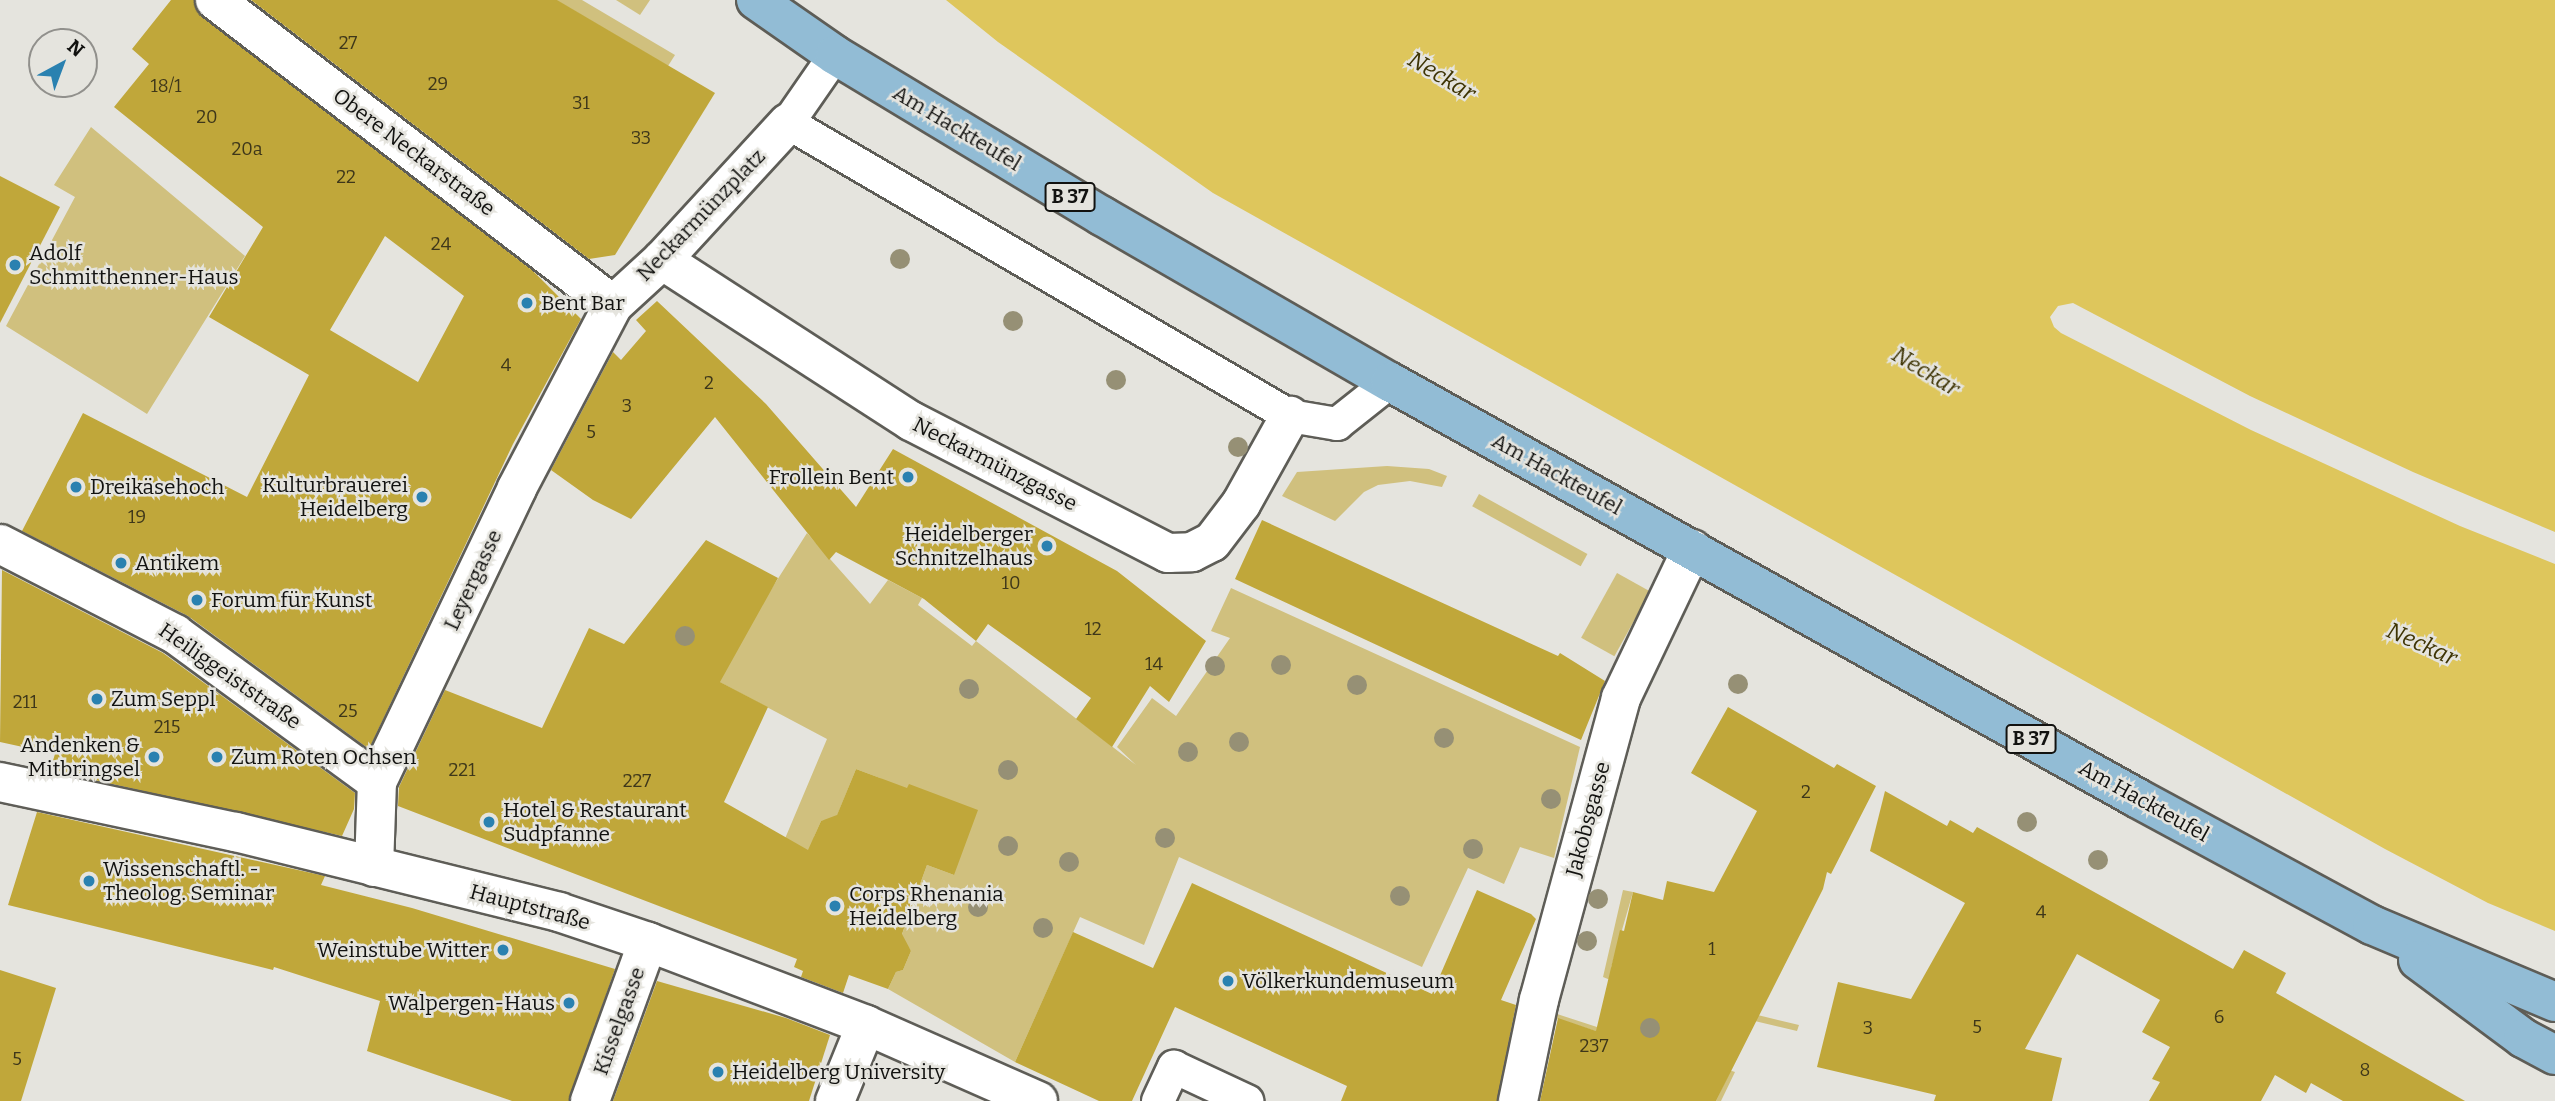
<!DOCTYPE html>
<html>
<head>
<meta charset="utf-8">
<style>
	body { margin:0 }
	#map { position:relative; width:2555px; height:1101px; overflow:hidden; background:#e5e4de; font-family:Bitter,serif }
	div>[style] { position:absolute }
	.green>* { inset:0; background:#d0c07e; transform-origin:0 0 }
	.water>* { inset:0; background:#dec65c }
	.building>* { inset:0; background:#c0a73a }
	.roads { filter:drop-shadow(2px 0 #5e5d57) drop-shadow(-2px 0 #5e5d57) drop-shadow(0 2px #5e5d57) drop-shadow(0 -2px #5e5d57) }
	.service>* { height:32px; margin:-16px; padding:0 16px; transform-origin:16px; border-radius:16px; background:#fff }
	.pedestrian>* { height:38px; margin:-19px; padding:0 19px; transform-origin:19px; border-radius:19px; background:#fff }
	.minor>* { height:38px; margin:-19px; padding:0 19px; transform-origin:19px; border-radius:19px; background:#fff }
	.primary>* { height:38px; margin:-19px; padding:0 19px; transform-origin:19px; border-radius:19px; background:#92bcd5 }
	.trees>* { width:20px; height:20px; margin:-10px; border-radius:50%; background:#969075 }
	.dots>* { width:19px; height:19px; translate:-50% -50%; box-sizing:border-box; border:4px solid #e5e4de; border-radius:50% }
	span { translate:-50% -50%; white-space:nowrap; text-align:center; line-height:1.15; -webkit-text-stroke:5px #e5e4de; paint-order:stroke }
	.number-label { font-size:18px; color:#3e371a }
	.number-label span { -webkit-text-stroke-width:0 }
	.shield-label span { padding:2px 5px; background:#e5e4de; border:2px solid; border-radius:5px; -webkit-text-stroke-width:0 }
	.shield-label { font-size:19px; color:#121210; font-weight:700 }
	.street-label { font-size:21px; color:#121210 }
	.poi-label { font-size:21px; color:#121210 }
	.left { translate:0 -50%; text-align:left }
	.right { translate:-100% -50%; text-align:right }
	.water-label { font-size:23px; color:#3e3404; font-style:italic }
	.north { position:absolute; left:28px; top:28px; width:70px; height:70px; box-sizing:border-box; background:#e5e4de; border:2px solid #91908c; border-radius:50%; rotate:41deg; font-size:19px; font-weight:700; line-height:28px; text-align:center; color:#121210 }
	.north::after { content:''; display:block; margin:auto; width:24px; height:32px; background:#2a81b0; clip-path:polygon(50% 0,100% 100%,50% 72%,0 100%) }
</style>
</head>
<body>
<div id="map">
	<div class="green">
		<div style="clip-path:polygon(556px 0,582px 0,675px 55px,668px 66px)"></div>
		<div style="clip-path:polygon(616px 0,650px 0,640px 15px)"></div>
		<div style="clip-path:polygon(91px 127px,245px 256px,147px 414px,6px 326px,75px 197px,54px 185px)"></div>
		<div style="clip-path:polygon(1387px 466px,1429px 469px,1447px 476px,1442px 487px,1410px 481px,1378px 485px,1364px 492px,1335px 521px,1282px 496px,1297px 472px)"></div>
		<div style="left:1479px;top:494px;width:124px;height:14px;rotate:29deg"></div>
		<div style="clip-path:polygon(807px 533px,870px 604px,888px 580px,922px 598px,918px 605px,972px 646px,976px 641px,1136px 765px,1117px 747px,1152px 698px,1176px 716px,1230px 638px,1211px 631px,1231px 588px,1580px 747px,1554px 858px,1520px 847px,1504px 884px,1468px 868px,1422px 967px,1179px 857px,1144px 945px,1080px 917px,1015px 1062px,888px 989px,896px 972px,903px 970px,911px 951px,901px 937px,927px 865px,954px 875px,904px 794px,880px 778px,856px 769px,836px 818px,821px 821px,814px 837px,821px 856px,784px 841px,827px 739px,714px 679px)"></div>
		<div style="left:1617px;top:573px;width:38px;height:74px;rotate:29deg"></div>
		<div style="clip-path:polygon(1623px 890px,1633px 892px,1611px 968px,1658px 991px,1799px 1025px,1797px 1031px,1649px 996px,1603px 977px)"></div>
		<div style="clip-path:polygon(1554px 1013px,1735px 1072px,1721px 1101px,1716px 1101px,1729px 1074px,1552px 1017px)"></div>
	</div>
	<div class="water">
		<div style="clip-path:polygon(946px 0,2555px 0,2555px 532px,2413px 472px,2250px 396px,2073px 303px,2058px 306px,2050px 317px,2054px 327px,2061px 333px,2251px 430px,2460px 526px,2555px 564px,2555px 931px,2488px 903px,2385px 849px,1213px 193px,998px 42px)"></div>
	</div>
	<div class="building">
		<div style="clip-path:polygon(evenodd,171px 0,194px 0,202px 17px,533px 271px,581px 319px,513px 444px,369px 749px,188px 616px,22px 531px,83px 413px,247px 497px,309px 375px,209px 317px,263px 227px,114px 107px,149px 64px,132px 49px,171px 0,385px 236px,464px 296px,418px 382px,330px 330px,385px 236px)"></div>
		<div style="clip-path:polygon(251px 0,557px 0,715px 93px,615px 255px,589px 259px)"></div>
		<div style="clip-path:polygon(0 176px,60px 207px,0 323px)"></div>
		<div style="clip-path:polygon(657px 301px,766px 404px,856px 507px,893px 449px,1117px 571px,1206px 641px,1169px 702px,1150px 686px,1112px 747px,1076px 719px,1091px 698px,988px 624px,976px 641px,924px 599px,836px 552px,829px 560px,715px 417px,631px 519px,593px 500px,551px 470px,613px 352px,621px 360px,646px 331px,636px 320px)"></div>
		<div style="clip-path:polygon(1262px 520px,1558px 656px,1560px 653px,1605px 681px,1581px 740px,1235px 579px)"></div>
		<div style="clip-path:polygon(706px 540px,778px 578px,720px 682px,768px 707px,724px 802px,808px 850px,821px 821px,837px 815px,856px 769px,907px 788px,909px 784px,978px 810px,954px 875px,927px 865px,902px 934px,911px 951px,903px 970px,896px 972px,888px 989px,849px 975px,843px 993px,801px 977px,803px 971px,794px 967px,797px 959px,398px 806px,399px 787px,445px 690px,542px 728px,589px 628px,624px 644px)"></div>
		<div style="clip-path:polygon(2px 570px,163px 653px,355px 793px,354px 809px,342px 836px,50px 770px,55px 754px,0 742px)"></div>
		<div style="clip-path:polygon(1728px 707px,1834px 768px,1837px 764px,1876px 786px,1831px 874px,1827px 872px,1823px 889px,1716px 1101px,1540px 1101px,1558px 1018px,1596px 1031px,1620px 930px,1624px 931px,1633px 892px,1663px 900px,1667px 881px,1714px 892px,1757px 811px,1691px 773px)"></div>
		<div style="clip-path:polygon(1885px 791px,1947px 826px,1950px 820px,1973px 833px,1977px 827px,2233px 969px,2244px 950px,2286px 973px,2276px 993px,2465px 1101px,2343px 1101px,2311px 1083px,2306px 1093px,2275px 1075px,2261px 1101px,2149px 1101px,2160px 1082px,2152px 1079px,2170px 1047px,2142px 1032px,2160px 1000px,2077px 954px,2025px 1049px,2062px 1058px,2052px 1101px,1934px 1101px,1936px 1095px,1817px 1067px,1838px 982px,1911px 999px,1965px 903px,1870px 851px)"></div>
		<div style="clip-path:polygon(37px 812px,325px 876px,321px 885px,412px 908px,615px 969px,569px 1101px,512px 1101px,367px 1051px,380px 1001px,274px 967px,273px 970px,8px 905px)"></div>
		<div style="clip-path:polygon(1192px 883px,1432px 994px,1477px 890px,1531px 914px,1536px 919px,1501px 1000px,1516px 1005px,1497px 1101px,1341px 1101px,1347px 1086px,1175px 1007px,1132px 1101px,1099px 1101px,1015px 1062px,1073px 932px,1153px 968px)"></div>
		<div style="clip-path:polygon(0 970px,56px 988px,21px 1101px,0 1101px)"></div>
		<div style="clip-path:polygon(657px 981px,786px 1018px,830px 1035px,809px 1101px,613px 1101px)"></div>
	</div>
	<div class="roads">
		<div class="service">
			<div style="left:835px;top:55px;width:83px;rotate:124.7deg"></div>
			<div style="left:788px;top:123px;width:581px;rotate:30.27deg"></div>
			<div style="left:1290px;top:416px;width:48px;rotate:9.7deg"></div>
			<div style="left:1337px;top:424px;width:68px;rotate:-38.4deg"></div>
			<div style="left:1158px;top:1101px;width:38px;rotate:-65deg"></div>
			<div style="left:1174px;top:1067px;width:81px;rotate:25deg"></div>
		</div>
		<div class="pedestrian">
			<div style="left:215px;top:0;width:501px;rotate:37.46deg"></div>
			<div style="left:662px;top:260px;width:297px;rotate:32.9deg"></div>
			<div style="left:911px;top:421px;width:289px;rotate:27.2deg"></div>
			<div style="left:1168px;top:553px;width:24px;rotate:-2deg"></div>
			<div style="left:1192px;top:552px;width:22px;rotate:-27deg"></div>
			<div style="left:1212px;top:542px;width:48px;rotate:-52.7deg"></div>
			<div style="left:1241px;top:504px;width:101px;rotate:-60.9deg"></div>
			<div style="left:0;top:544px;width:197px;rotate:27.2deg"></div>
			<div style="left:175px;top:634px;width:250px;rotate:36.2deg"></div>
			<div style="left:374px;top:867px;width:85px;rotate:-88deg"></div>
			<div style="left:377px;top:782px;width:326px;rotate:-64.5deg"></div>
			<div style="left:517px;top:488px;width:207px;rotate:-62.3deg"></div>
			<div style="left:613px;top:305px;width:67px;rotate:-42.6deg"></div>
			<div style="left:662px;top:260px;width:186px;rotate:-47.4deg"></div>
			<div style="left:590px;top:1101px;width:169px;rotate:-70deg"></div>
			<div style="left:835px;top:1101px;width:82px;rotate:-67.8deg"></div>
			<div style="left:1518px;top:1101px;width:103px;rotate:-78.3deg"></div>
			<div style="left:1539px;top:1000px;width:313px;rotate:-74.8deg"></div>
			<div style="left:1621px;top:698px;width:165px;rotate:-64.5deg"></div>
		</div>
		<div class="minor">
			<div style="left:0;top:782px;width:241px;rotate:12deg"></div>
			<div style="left:236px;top:832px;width:333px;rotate:13.9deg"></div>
			<div style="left:559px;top:912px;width:94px;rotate:18.6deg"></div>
			<div style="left:648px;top:942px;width:233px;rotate:20.8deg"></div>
			<div style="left:866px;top:1025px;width:188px;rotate:23.8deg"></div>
		</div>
		<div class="primary">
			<div style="left:756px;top:0;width:96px;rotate:34.8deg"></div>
			<div style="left:835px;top:55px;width:312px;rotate:31.1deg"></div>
			<div style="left:1102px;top:216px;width:332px;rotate:30deg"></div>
			<div style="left:1390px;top:382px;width:855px;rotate:29.11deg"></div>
			<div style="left:2137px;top:798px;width:267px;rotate:28.4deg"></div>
			<div style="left:2372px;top:925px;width:199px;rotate:22.8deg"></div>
			<div style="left:2418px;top:960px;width:131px;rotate:36.6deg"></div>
			<div style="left:2523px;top:1038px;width:36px;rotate:28deg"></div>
		</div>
	</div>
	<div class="trees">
		<div style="left:900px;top:259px"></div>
		<div style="left:1013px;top:321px"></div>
		<div style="left:1116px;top:380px"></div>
		<div style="left:1238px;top:447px"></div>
		<div style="left:685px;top:636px"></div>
		<div style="left:1281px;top:665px"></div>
		<div style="left:1215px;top:666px"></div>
		<div style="left:1738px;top:684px"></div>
		<div style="left:1357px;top:685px"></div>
		<div style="left:969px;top:689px"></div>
		<div style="left:1444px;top:738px"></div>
		<div style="left:1239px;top:742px"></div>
		<div style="left:1188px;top:752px"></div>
		<div style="left:1008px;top:770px"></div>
		<div style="left:1551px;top:799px"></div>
		<div style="left:2027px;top:822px"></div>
		<div style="left:1165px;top:838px"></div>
		<div style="left:1008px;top:846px"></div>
		<div style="left:1473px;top:849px"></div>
		<div style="left:2098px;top:860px"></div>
		<div style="left:1069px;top:862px"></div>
		<div style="left:1400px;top:896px"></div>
		<div style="left:1598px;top:899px"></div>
		<div style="left:978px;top:907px"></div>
		<div style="left:1043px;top:928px"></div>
		<div style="left:1587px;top:941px"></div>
		<div style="left:1650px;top:1028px"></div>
	</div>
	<div class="dots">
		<div style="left:15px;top:265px;background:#2a81b0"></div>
		<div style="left:527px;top:303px;background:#2a81b0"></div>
		<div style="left:908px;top:477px;background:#2a81b0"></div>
		<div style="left:76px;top:487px;background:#2a81b0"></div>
		<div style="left:422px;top:497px;background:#2a81b0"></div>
		<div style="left:1047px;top:546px;background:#2a81b0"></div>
		<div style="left:121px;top:563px;background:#2a81b0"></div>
		<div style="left:197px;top:600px;background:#2a81b0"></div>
		<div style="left:97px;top:699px;background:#2a81b0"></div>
		<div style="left:154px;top:757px;background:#2a81b0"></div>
		<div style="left:217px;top:757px;background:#2a81b0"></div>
		<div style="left:489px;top:822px;background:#2a81b0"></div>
		<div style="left:89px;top:881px;background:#2a81b0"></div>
		<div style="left:835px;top:906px;background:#2a81b0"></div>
		<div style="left:503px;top:950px;background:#2a81b0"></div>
		<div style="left:1228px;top:981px;background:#2a81b0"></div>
		<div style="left:569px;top:1003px;background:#2a81b0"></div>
		<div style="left:718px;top:1072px;background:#2a81b0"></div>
	</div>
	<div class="number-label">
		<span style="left:348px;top:43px">27</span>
		<span style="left:438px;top:84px">29</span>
		<span style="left:166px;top:86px">18/1</span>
		<span style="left:581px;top:103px">31</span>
		<span style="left:207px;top:117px">20</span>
		<span style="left:641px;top:138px">33</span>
		<span style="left:247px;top:149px">20a</span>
		<span style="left:346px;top:177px">22</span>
		<span style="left:441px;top:244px">24</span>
		<span style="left:506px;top:365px">4</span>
		<span style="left:709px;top:383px">2</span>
		<span style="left:627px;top:406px">3</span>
		<span style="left:591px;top:432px">5</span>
		<span style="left:137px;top:517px">19</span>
		<span style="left:1011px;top:583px">10</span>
		<span style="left:1093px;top:629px">12</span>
		<span style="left:1154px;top:664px">14</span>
		<span style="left:25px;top:702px">211</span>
		<span style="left:348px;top:711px">25</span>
		<span style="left:167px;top:727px">215</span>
		<span style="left:462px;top:770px">221</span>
		<span style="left:637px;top:781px">227</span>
		<span style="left:1806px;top:792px">2</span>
		<span style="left:2041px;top:912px">4</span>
		<span style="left:1712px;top:949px">1</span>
		<span style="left:2219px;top:1017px">6</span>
		<span style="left:1977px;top:1027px">5</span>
		<span style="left:1868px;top:1028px">3</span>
		<span style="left:1594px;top:1046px">237</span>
		<span style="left:17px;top:1059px">5</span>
		<span style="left:2365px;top:1070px">8</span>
	</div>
	<div class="shield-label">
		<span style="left:1070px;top:197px">B 37</span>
		<span style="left:2031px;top:739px">B 37</span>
	</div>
	<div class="street-label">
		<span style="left:957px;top:128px;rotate:31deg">Am Hackteufel</span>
		<span style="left:414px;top:152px;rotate:37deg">Obere Neckarstraße</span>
		<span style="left:701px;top:215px;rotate:-46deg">Neckarmünzplatz</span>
		<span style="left:995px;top:464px;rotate:27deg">Neckarmünzgasse</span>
		<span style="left:1557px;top:474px;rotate:29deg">Am Hackteufel</span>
		<span style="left:473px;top:580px;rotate:-65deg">Leyergasse</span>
		<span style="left:230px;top:676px;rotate:35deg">Heiliggeiststraße</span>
		<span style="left:2144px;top:801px;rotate:29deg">Am Hackteufel</span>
		<span style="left:1588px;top:819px;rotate:-75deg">Jakobsgasse</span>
		<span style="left:530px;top:907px;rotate:15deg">Hauptstraße</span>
		<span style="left:619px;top:1021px;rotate:-70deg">Kisselgasse</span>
	</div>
	<div class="poi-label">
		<span class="left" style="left:29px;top:265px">Adolf<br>Schmitthenner-Haus</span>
		<span class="left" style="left:541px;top:303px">Bent Bar</span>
		<span class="right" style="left:894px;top:477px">Frollein Bent</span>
		<span class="right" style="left:408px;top:497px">Kulturbrauerei<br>Heidelberg</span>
		<span class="left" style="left:90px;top:487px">Dreikäsehoch</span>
		<span class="right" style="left:1033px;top:546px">Heidelberger<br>Schnitzelhaus</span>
		<span class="left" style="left:135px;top:563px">Antikem</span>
		<span class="left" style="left:211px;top:600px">Forum für Kunst</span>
		<span class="left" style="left:111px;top:699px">Zum Seppl</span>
		<span class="right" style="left:140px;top:757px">Andenken &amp;<br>Mitbringsel</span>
		<span class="left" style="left:231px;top:757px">Zum Roten Ochsen</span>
		<span class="left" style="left:503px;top:822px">Hotel &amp; Restaurant<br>Sudpfanne</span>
		<span class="left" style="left:103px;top:881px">Wissenschaftl. -<br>Theolog. Seminar</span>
		<span class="left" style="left:849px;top:906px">Corps Rhenania<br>Heidelberg</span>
		<span class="right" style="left:489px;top:950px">Weinstube Witter</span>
		<span class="left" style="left:1242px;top:981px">Völkerkundemuseum</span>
		<span class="right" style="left:555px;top:1003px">Walpergen-Haus</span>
		<span class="left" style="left:732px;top:1072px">Heidelberg University</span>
	</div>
	<div class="water-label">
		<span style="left:1442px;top:76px;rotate:31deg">Neckar</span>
		<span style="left:1926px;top:371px;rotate:31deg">Neckar</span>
		<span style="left:2422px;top:644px;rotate:24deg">Neckar</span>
	</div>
	<div class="north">N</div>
</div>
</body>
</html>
